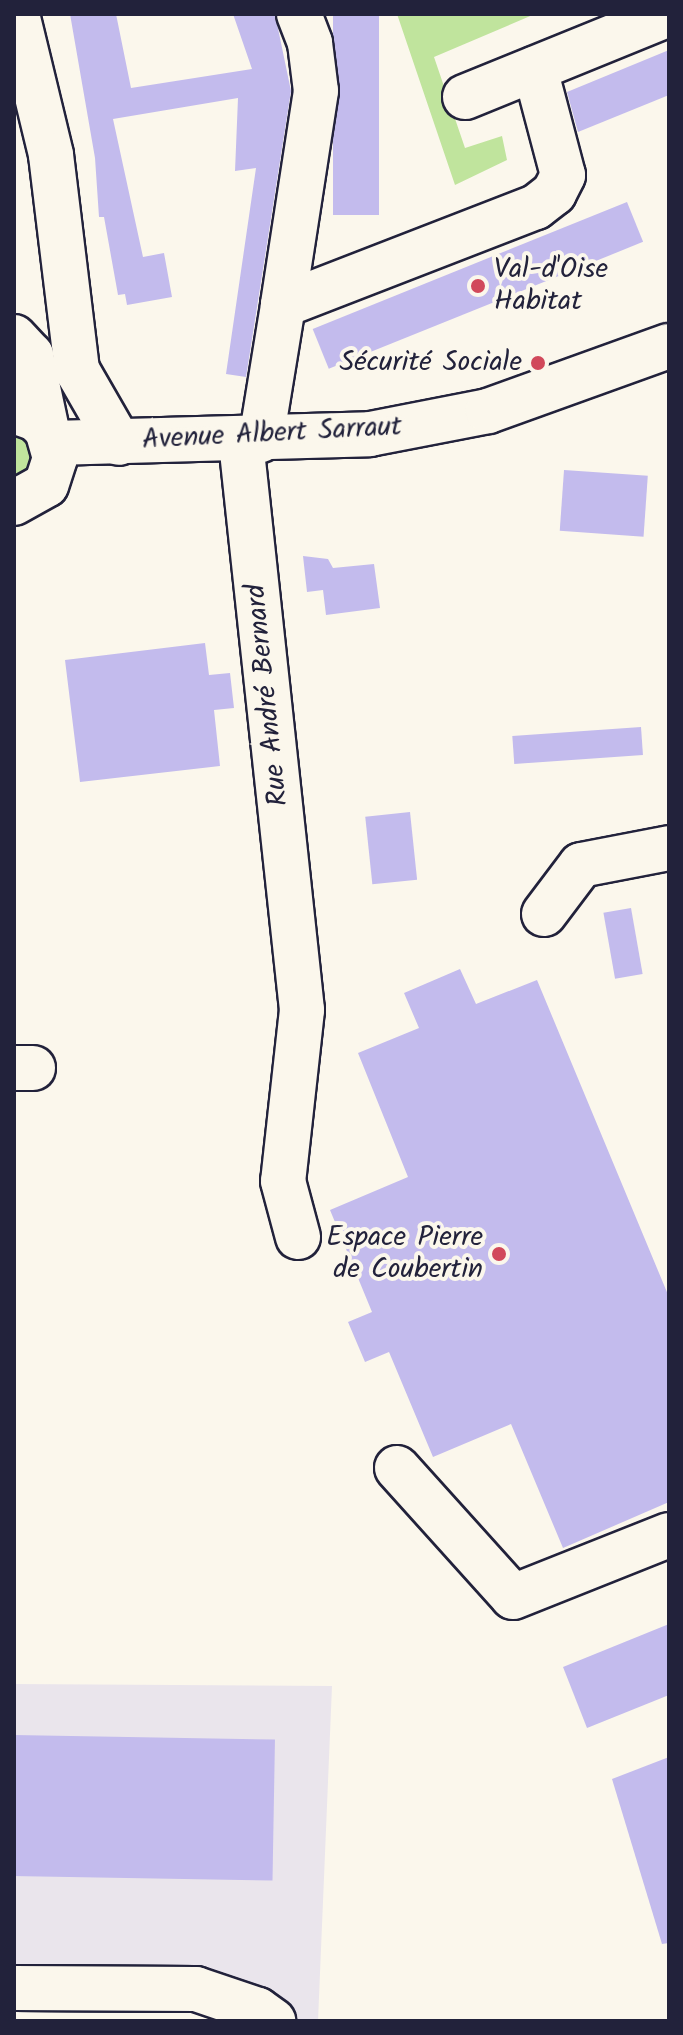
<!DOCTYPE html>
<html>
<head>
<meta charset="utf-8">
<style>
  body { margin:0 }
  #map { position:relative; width:683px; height:2035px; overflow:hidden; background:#fbf7ec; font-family:Kalam,sans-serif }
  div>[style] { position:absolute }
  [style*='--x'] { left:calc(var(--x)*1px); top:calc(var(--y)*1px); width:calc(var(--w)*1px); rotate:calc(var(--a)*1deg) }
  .built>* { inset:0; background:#eae5ec }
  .green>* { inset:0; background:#c0e49d }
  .building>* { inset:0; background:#c3bbed; transform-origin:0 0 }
  .roads { filter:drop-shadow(2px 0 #22223b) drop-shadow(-2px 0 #22223b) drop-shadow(0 2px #22223b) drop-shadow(0 -2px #22223b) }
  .minor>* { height:44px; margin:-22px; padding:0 22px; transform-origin:22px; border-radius:22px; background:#fbf7ec }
  .dots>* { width:22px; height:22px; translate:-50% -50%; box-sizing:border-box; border:4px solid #fbf7ec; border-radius:50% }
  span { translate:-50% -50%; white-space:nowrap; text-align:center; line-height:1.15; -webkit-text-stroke:8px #fbf7ec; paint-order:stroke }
  .poi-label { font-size:28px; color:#22223b }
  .left { translate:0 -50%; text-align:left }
  .right { translate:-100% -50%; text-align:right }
  .street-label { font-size:28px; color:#22223b }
  .frame { position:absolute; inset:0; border:16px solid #22223b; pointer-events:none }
</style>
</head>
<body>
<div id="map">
  <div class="built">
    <i style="clip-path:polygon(14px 1684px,332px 1686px,318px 2021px,273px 2021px,14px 1988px)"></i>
  </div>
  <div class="green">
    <i style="clip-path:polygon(397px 14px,535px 14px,434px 57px,465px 148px,502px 136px,507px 160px,455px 185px)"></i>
    <i style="clip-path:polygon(14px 431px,30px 440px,36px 467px,14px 486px)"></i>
  </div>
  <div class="building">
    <i style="clip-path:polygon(70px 14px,116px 14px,131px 88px,252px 69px,233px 14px,275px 14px,291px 91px,246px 377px,226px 374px,256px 168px,235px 171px,238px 98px,113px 119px,143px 257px,164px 253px,172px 297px,127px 305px,125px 294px,118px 295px,104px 217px,99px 217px,95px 158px)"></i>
    <i style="left:333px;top:14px;width:46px;height:201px"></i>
    <i style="clip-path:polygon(669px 50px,669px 95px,578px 132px,567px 92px)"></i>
    <i style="left:627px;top:202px;width:43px;height:339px;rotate:68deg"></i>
    <i style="left:564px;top:470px;width:84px;height:61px;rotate:4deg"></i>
    <i style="clip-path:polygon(303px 556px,328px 559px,333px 568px,374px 564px,380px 608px,326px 615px,323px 590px,307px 592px)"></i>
    <i style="clip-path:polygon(205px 643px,209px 675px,230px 673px,234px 708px,214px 710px,220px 766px,80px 782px,65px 660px)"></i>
    <i style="left:641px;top:727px;width:28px;height:129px;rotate:86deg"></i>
    <i style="left:410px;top:812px;width:68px;height:45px;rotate:84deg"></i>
    <i style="left:631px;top:908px;width:67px;height:28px;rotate:80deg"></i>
    <i style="clip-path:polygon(460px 969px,476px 1004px,537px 980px,669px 1297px,669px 1502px,563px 1548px,511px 1424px,433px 1457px,389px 1352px,365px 1362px,348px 1322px,372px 1312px,330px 1210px,408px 1177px,358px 1053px,419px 1028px,404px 993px)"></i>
    <i style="clip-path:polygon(669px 1624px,669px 1695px,587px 1728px,563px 1667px)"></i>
    <i style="left:14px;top:1735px;width:261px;height:141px;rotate:1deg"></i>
    <i style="clip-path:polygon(669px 1757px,669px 1943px,662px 1944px,612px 1779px)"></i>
  </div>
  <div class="roads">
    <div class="minor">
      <i style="--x:17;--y:14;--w:145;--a:76.4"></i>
      <i style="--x:51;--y:155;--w:217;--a:83.1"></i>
      <i style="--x:77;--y:370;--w:84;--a:60.1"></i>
      <i style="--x:299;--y:14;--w:31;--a:69"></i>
      <i style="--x:310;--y:43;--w:48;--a:82.9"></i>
      <i style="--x:316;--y:91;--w:217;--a:98.8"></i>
      <i style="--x:283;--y:305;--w:271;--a:-21.2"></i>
      <i style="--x:536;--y:207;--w:23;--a:-38"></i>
      <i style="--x:554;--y:193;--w:20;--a:-63"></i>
      <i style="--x:563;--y:175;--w:110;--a:-104.8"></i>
      <i style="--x:465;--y:97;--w:220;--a:-22.1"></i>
      <i style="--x:14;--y:337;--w:25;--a:47"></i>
      <i style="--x:31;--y:355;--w:77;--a:78"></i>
      <i style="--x:14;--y:411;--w:23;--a:20"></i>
      <i style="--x:36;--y:419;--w:16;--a:45"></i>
      <i style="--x:47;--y:430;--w:29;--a:74"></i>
      <i style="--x:55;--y:458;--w:28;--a:108"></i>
      <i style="--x:46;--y:485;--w:37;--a:151"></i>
      <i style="--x:261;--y:440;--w:137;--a:-80.7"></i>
      <i style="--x:241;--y:442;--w:571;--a:83.87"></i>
      <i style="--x:302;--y:1010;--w:172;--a:96.3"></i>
      <i style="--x:283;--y:1181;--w:58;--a:75"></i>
      <i style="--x:53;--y:443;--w:317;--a:-1.6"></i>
      <i style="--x:370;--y:434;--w:120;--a:-11"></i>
      <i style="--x:488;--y:411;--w:192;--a:-19.8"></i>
      <i style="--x:544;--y:914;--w:61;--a:-52.9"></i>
      <i style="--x:581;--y:865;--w:90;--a:-10.9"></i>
      <i style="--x:14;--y:1068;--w:19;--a:0"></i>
      <i style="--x:397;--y:1468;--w:173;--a:48"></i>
      <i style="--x:513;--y:1597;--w:168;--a:-21.7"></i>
      <i style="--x:14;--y:1988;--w:182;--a:0.3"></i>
      <i style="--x:196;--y:1989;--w:65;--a:18.7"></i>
      <i style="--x:258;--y:2010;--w:19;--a:36"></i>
    </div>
  </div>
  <div class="dots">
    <i style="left:478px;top:286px;background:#d1495b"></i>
    <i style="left:538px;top:363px;background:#d1495b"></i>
    <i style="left:499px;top:1254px;background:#d1495b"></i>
  </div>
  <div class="poi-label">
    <span class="left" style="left:494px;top:286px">Val-d'Oise<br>Habitat</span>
    <span class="right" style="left:522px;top:363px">Sécurité Sociale</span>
    <span class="right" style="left:483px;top:1254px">Espace Pierre<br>de Coubertin</span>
  </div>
  <div class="street-label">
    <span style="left:272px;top:434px;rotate:-3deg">Avenue Albert Sarraut</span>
    <span style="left:268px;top:695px;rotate:-96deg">Rue André Bernard</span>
  </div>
  <div class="frame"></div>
</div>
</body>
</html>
